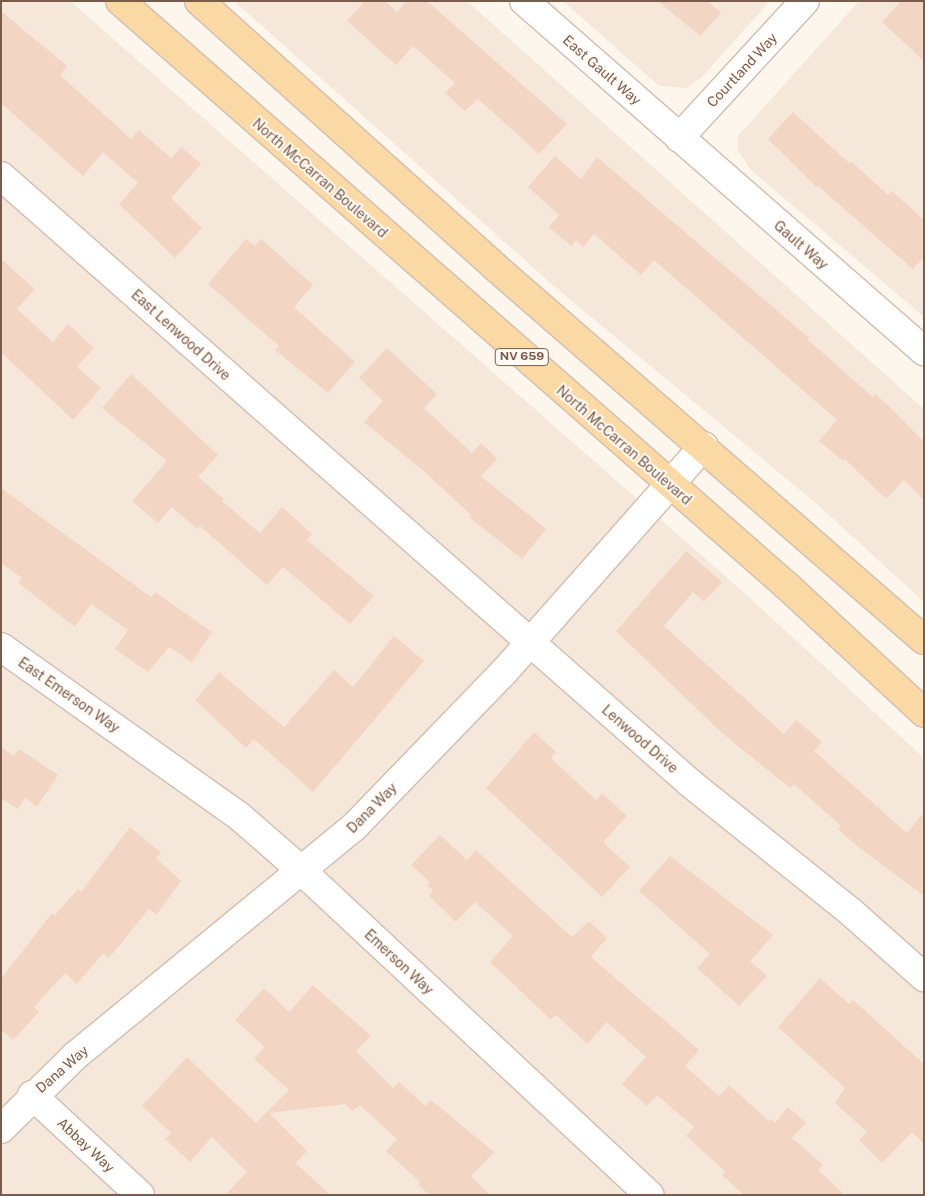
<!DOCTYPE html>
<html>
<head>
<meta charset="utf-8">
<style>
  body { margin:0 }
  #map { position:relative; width:925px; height:1196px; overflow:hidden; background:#fdf6ec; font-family:"Public Sans",sans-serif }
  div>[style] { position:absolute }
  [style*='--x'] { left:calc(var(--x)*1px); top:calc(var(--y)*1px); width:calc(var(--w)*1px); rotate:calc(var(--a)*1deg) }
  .residential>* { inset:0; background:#f5e8da }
  .building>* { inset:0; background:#f3d5c3 }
  .roads { filter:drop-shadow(1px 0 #d1beb0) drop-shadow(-1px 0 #d1beb0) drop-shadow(0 1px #d1beb0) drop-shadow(0 -1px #d1beb0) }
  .minor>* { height:28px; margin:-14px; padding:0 14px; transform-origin:14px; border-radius:14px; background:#fff }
  .major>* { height:28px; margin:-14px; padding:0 14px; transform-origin:14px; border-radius:14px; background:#fbd9a5 }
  span { translate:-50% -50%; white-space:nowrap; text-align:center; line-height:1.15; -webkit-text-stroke:4px #fffaf3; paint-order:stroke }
  .shield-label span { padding:1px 4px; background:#fffaf3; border:1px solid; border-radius:4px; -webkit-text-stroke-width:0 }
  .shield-label { font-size:12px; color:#7a5c4d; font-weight:700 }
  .street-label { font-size:14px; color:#7a5c4d }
  .frame { position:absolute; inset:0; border:2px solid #7a5c4d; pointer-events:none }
</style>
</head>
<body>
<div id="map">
  <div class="residential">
    <i style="clip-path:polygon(1px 1px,70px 1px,749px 597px,924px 758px,924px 1195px,1px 1195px)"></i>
    <i style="clip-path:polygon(234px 1px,467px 1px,924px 409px,924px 602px,819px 506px,554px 286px)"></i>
    <i style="clip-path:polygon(563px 1px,770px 1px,702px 77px,687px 88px,659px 86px)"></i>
    <i style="clip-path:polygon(859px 1px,924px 1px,924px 317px,750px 169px,737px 149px,738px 136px)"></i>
  </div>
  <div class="building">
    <i style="clip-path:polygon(365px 1px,385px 1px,397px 12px,407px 1px,427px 1px,567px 124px,539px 154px,478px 99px,465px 111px,445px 93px,455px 83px,413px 46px,396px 65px,347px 21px)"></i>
    <i style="clip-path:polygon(658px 1px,708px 1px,721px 13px,700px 36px)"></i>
    <i style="clip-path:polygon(901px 1px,924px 1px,924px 61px,882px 22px)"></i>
    <i style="clip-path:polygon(1px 11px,67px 66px,60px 75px,131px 139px,139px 130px,171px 158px,181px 147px,201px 164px,171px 198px,202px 228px,175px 258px,119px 204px,138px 183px,103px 152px,83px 176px,1px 103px)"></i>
    <i style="clip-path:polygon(793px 112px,850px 164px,852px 162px,888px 195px,892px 191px,924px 220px,924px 257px,913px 269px,818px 186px,816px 187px,768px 139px)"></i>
    <i style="clip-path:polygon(555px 156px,581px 179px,597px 157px,809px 338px,808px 340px,873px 397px,875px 394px,888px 405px,924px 442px,924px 500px,904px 480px,886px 499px,845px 459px,843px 461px,819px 441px,837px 420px,654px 260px,641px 275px,594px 234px,583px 247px,576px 240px,571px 246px,549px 227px,559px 215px,528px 187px)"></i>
    <i style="clip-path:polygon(246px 239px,255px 246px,261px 239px,313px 285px,294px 307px,355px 362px,328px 393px,275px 350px,279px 346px,208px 284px)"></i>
    <i style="clip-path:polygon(1px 259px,35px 289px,17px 309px,53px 342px,68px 324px,94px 348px,77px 367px,101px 388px,73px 420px,1px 352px)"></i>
    <i style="clip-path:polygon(387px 348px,437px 394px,424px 408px,472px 453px,481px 443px,497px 459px,481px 476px,546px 529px,522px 559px,469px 517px,471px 515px,427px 474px,364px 422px,383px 401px,359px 378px)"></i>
    <i style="clip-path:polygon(131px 374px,218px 455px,198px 477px,224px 499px,222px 501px,260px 533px,282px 507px,312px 534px,307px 540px,374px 596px,350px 624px,283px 567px,267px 585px,200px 526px,197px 529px,172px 507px,158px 523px,132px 501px,167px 461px,102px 408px)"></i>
    <i style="clip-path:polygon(1px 488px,151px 597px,155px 592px,212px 632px,192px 662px,169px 647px,148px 672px,115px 649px,128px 630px,91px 604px,75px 627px,18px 583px,22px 578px,1px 563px)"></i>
    <i style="clip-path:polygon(686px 551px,722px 582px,704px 602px,693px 592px,664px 626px,784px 734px,796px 720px,822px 742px,814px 751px,907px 833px,924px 812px,924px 896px,857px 846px,838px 829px,841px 826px,794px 784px,790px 788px,723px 734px,616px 631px)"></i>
    <i style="clip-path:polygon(394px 636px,424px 661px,313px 792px,254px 739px,246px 748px,195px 700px,219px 672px,284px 727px,334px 670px,353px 687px)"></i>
    <i style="clip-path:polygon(534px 732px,556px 752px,551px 758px,596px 800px,602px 793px,627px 816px,603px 842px,630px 867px,602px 897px,486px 788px)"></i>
    <i style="clip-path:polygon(1px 747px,14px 756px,19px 749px,58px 775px,37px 807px,25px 798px,18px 809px,1px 798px)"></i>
    <i style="clip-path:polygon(130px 827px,161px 853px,156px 858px,181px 881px,156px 915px,149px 909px,109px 958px,103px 953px,77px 984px,65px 973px,34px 1007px,39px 1012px,13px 1040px,1px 1030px,1px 979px,52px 913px,55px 915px,78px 889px,81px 892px)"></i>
    <i style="clip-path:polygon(440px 835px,467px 860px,476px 850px,572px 937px,589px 921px,607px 938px,591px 957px,699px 1050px,685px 1066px,719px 1096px,729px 1085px,769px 1121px,771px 1119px,775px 1123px,788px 1107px,806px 1123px,792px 1138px,823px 1165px,818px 1170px,845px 1195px,744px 1195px,722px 1175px,725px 1171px,686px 1136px,694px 1127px,657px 1095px,647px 1106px,622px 1084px,646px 1057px,607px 1022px,587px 1044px,556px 1015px,551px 1020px,490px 962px,513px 936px,475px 902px,456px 922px,429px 896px,433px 890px,427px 885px,430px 882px,411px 865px)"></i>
    <i style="clip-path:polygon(670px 856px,773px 935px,750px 961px,767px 976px,739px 1006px,697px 968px,710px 954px,639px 891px)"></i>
    <i style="clip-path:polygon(820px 978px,849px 1004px,853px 1000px,924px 1064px,924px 1144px,912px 1132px,882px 1163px,859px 1140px,867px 1132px,835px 1103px,845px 1088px,778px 1027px)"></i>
    <i style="clip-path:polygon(313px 985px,371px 1036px,356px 1051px,393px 1088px,399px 1082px,425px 1106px,431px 1100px,494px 1152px,471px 1176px,490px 1195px,429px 1195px,418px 1184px,420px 1182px,386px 1151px,397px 1139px,360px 1105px,353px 1111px,345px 1104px,269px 1113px,307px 1151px,296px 1163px,330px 1195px,225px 1195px,247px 1172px,212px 1137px,190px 1162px,165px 1139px,171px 1133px,142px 1106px,187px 1057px,256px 1123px,289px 1090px,254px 1059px,265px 1047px,235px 1020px,264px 988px,289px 1012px)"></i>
  </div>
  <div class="roads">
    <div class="minor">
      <i style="--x:524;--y:1;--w:532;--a:41.19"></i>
      <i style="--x:679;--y:138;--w:186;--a:-47.4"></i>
      <i style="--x:1;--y:176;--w:918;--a:41.38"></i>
      <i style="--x:690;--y:783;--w:206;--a:38.7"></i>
      <i style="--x:851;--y:912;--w:98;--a:41.7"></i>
      <i style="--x:1;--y:647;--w:292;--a:35.4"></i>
      <i style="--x:239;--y:816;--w:84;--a:41.1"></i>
      <i style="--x:302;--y:871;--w:475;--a:43"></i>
      <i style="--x:32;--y:1095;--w:147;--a:42.8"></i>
      <i style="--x:1;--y:1129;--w:104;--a:-44.6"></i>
      <i style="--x:75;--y:1056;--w:362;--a:-39.4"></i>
      <i style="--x:355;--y:826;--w:213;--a:-46"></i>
      <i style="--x:503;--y:673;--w:303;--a:-48.5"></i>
    </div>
    <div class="major">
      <i style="--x:120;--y:1;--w:886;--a:41.25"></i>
      <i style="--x:786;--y:585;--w:188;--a:42.8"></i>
      <i style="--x:199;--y:1;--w:397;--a:41.9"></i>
      <i style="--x:494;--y:266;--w:570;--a:41.02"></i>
    </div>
  </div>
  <div class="shield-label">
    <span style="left:522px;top:357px">NV 659</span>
  </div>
  <div class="street-label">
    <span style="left:602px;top:70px;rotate:41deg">East Gault Way</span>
    <span style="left:742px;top:70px;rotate:-47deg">Courtland Way</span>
    <span style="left:320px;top:178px;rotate:41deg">North McCarran Boulevard</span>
    <span style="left:801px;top:245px;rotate:41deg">Gault Way</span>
    <span style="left:181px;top:335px;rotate:42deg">East Lenwood Drive</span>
    <span style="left:624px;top:445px;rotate:41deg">North McCarran Boulevard</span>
    <span style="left:69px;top:695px;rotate:35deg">East Emerson Way</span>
    <span style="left:640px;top:739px;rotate:41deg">Lenwood Drive</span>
    <span style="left:372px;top:808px;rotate:-45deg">Dana Way</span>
    <span style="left:399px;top:962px;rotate:43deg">Emerson Way</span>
    <span style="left:62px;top:1069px;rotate:-41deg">Dana Way</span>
    <span style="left:86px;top:1145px;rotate:43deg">Abbay Way</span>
  </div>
  <div class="frame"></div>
</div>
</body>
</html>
